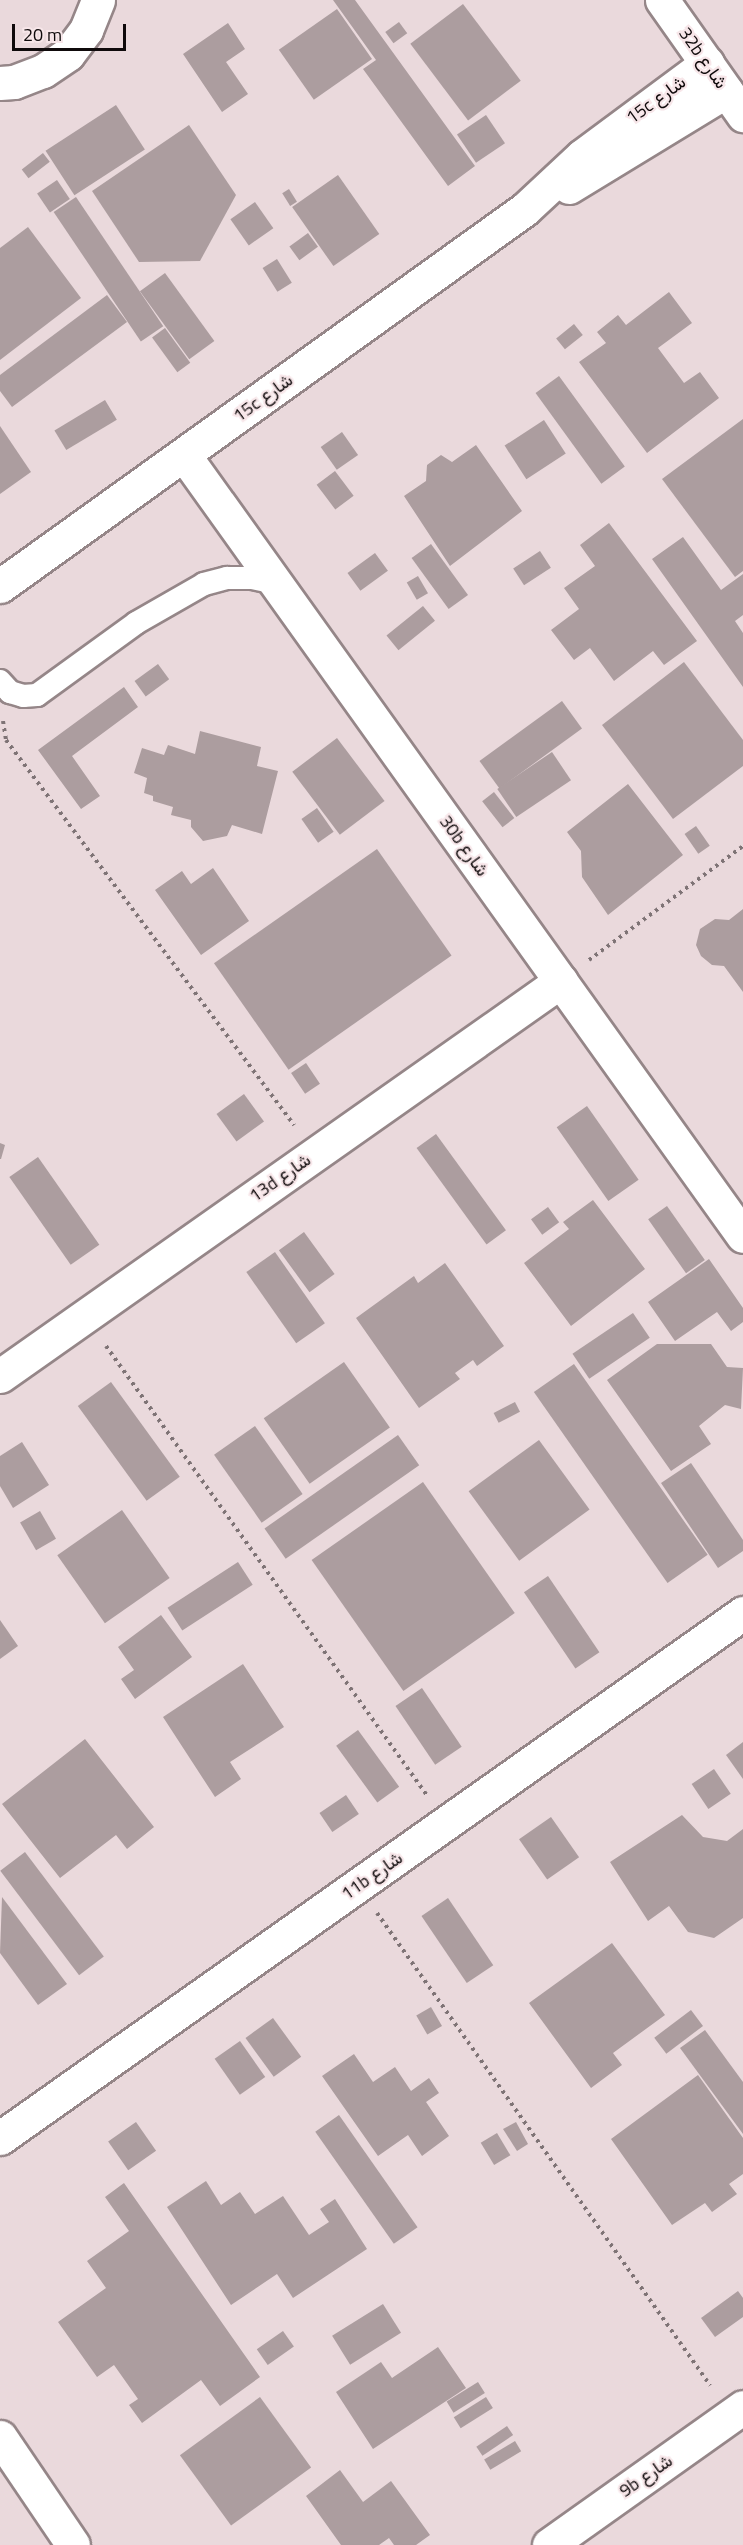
<!DOCTYPE html>
<html>
<head>
<meta charset="utf-8">
<style>
  body { margin:0 }
  #map { position:relative; width:743px; height:2545px; overflow:hidden; background:#ead9dc; font-family:"Titillium Web",Vazirmatn,sans-serif }
  div>[style] { position:absolute }
  [style*='--x'] { left:calc(var(--x)*1px); top:calc(var(--y)*1px); width:calc(var(--w)*1px); rotate:calc(var(--a)*1deg) }
  .building>* { inset:0; background:#ac9d9f; transform-origin:0 0 }
  .path>* { height:4px; margin-top:-2px; transform-origin:0; background:repeating-linear-gradient(90deg,#7e7375 0 3px,transparent 0 7.5px) }
  .roads { filter:drop-shadow(2px 0 #958688) drop-shadow(-2px 0 #958688) drop-shadow(0 2px #958688) drop-shadow(0 -2px #958688) }
  .service>* { height:22px; margin:-11px; padding:0 11px; transform-origin:11px; border-radius:11px; background:#fff }
  .minor>* { height:33px; margin:-16.5px; padding:0 16.5px; transform-origin:16.5px; border-radius:16.5px; background:#fff }
  .tertiary>* { height:33px; margin:-16.5px; padding:0 16.5px; transform-origin:16.5px; border-radius:16.5px; background:#fff }
  span { translate:-50% -50%; white-space:nowrap; text-align:center; line-height:1.15; -webkit-text-stroke:4.5px #f7e6e9; paint-order:stroke }
  .street-label { font-size:18px; color:#0f0a0b }
  .scale { position:absolute; left:12px; top:24px; width:114px; height:27px; box-sizing:border-box; border:3px solid #0f0a0b; border-top:0; padding-left:8px; font-size:18px; line-height:21px; white-space:nowrap; color:#0f0a0b; -webkit-text-stroke:4px #f7e6e9; paint-order:stroke }
</style>
</head>
<body>
<div id="map">
  <div class="building">
    <i style="clip-path:polygon(333px 0,355px 0,475px 166px,448px 186px,363px 69px,376px 60px)"></i>
    <i style="left:463px;top:4px;width:96px;height:66px;rotate:53deg"></i>
    <i style="left:337px;top:9px;width:61px;height:71px;rotate:55deg"></i>
    <i style="left:399px;top:22px;width:14px;height:17px;rotate:54deg"></i>
    <i style="clip-path:polygon(228px 23px,245px 49px,226px 62px,248px 94px,222px 112px,183px 54px)"></i>
    <i style="left:116px;top:105px;width:53px;height:84px;rotate:57deg"></i>
    <i style="left:486px;top:115px;width:34px;height:35px;rotate:56deg"></i>
    <i style="clip-path:polygon(189px 125px,236px 195px,200px 261px,139px 262px,92px 191px)"></i>
    <i style="left:43px;top:153px;width:11px;height:27px;rotate:52deg"></i>
    <i style="left:338px;top:175px;width:72px;height:56px;rotate:55deg"></i>
    <i style="left:57px;top:180px;width:23px;height:24px;rotate:56deg"></i>
    <i style="left:289px;top:189px;width:15px;height:8px;rotate:58deg"></i>
    <i style="left:76px;top:197px;width:156px;height:27px;rotate:56deg"></i>
    <i style="left:255px;top:202px;width:32px;height:30px;rotate:55deg"></i>
    <i style="clip-path:polygon(28px 227px,81px 298px,0 360px,0 248px)"></i>
    <i style="left:308px;top:233px;width:17px;height:23px;rotate:54deg"></i>
    <i style="left:277px;top:259px;width:28px;height:17px;rotate:58deg"></i>
    <i style="left:165px;top:273px;width:84px;height:31px;rotate:54deg"></i>
    <i style="clip-path:polygon(669px 292px,692px 323px,658px 348px,684px 383px,700px 372px,719px 398px,647px 453px,579px 362px,606px 343px,597px 332px,618px 315px,626px 325px)"></i>
    <i style="clip-path:polygon(107px 295px,127px 322px,12px 407px,0 391px,0 375px)"></i>
    <i style="left:574px;top:324px;width:14px;height:23px;rotate:51deg"></i>
    <i style="left:165px;top:328px;width:43px;height:16px;rotate:54deg"></i>
    <i style="left:559px;top:376px;width:112px;height:29px;rotate:54deg"></i>
    <i style="left:105px;top:400px;width:23px;height:59px;rotate:59deg"></i>
    <i style="clip-path:polygon(743px 419px,743px 571px,735px 577px,662px 479px)"></i>
    <i style="left:544px;top:420px;width:40px;height:47px;rotate:57deg"></i>
    <i style="clip-path:polygon(0 426px,31px 472px,0 494px)"></i>
    <i style="left:342px;top:432px;width:28px;height:26px;rotate:55deg"></i>
    <i style="clip-path:polygon(476px 445px,522px 511px,450px 566px,404px 496px,426px 481px,427px 465px,441px 455px,452px 462px)"></i>
    <i style="left:335px;top:471px;width:31px;height:23px;rotate:53deg"></i>
    <i style="clip-path:polygon(609px 523px,697px 641px,664px 665px,653px 651px,614px 681px,590px 648px,574px 660px,551px 630px,579px 609px,564px 588px,595px 566px,580px 545px)"></i>
    <i style="clip-path:polygon(683px 537px,721px 590px,743px 574px,743px 615px,735px 621px,743px 633px,743px 687px,652px 559px)"></i>
    <i style="left:431px;top:544px;width:63px;height:24px;rotate:54deg"></i>
    <i style="left:540px;top:551px;width:20px;height:32px;rotate:57deg"></i>
    <i style="left:375px;top:553px;width:22px;height:34px;rotate:54deg"></i>
    <i style="left:418px;top:576px;width:20px;height:13px;rotate:60deg"></i>
    <i style="left:423px;top:606px;width:19px;height:47px;rotate:51deg"></i>
    <i style="clip-path:polygon(684px 662px,743px 740px,743px 766px,673px 819px,602px 725px)"></i>
    <i style="left:158px;top:664px;width:19px;height:29px;rotate:54deg"></i>
    <i style="clip-path:polygon(124px 687px,138px 707px,72px 756px,100px 796px,81px 809px,38px 750px)"></i>
    <i style="left:562px;top:701px;width:34px;height:102px;rotate:54deg"></i>
    <i style="clip-path:polygon(200px 731px,261px 747px,257px 766px,278px 771px,262px 834px,232px 825px,227px 836px,203px 841px,191px 827px,191px 820px,171px 815px,173px 807px,153px 801px,153px 796px,144px 793px,147px 778px,134px 773px,142px 748px,164px 755px,168px 745px,195px 754px)"></i>
    <i style="left:337px;top:738px;width:79px;height:56px;rotate:53deg"></i>
    <i style="left:552px;top:752px;width:34px;height:66px;rotate:56deg"></i>
    <i style="clip-path:polygon(628px 784px,683px 855px,608px 915px,582px 877px,581px 851px,567px 832px)"></i>
    <i style="left:494px;top:792px;width:33px;height:15px;rotate:52deg"></i>
    <i style="left:317px;top:808px;width:29px;height:19px;rotate:55deg"></i>
    <i style="left:696px;top:826px;width:24px;height:14px;rotate:55deg"></i>
    <i style="left:377px;top:849px;width:130px;height:199px;rotate:55deg"></i>
    <i style="clip-path:polygon(213px 868px,249px 921px,201px 955px,155px 890px,182px 871px,191px 884px)"></i>
    <i style="clip-path:polygon(743px 909px,743px 992px,724px 966px,712px 965px,701px 956px,696px 945px,700px 929px,715px 919px,729px 920px)"></i>
    <i style="left:306px;top:1063px;width:25px;height:18px;rotate:56deg"></i>
    <i style="left:244px;top:1094px;width:34px;height:34px;rotate:54deg"></i>
    <i style="left:587px;top:1106px;width:90px;height:37px;rotate:55deg"></i>
    <i style="left:436px;top:1134px;width:119px;height:24px;rotate:54deg"></i>
    <i style="clip-path:polygon(0 1143px,5px 1145px,1px 1159px,0 1159px)"></i>
    <i style="left:38px;top:1157px;width:107px;height:35px;rotate:55deg"></i>
    <i style="clip-path:polygon(593px 1200px,645px 1269px,571px 1326px,524px 1263px,569px 1229px,563px 1222px)"></i>
    <i style="left:667px;top:1206px;width:66px;height:23px;rotate:55deg"></i>
    <i style="left:548px;top:1207px;width:19px;height:21px;rotate:54deg"></i>
    <i style="left:304px;top:1232px;width:52px;height:31px;rotate:54deg"></i>
    <i style="left:275px;top:1252px;width:87px;height:35px;rotate:55deg"></i>
    <i style="clip-path:polygon(709px 1259px,743px 1308px,743px 1322px,731px 1331px,717px 1312px,675px 1341px,648px 1302px)"></i>
    <i style="clip-path:polygon(445px 1263px,504px 1346px,477px 1366px,473px 1360px,455px 1373px,460px 1379px,419px 1408px,356px 1318px,414px 1276px,418px 1283px)"></i>
    <i style="left:633px;top:1313px;width:30px;height:73px;rotate:56deg"></i>
    <i style="clip-path:polygon(657px 1344px,711px 1344px,727px 1367px,743px 1368px,741px 1409px,725px 1405px,699px 1426px,711px 1444px,671px 1471px,607px 1380px)"></i>
    <i style="left:344px;top:1362px;width:80px;height:98px;rotate:55deg"></i>
    <i style="left:574px;top:1364px;width:233px;height:49px;rotate:55deg"></i>
    <i style="left:111px;top:1382px;width:117px;height:41px;rotate:54deg"></i>
    <i style="left:515px;top:1402px;width:11px;height:24px;rotate:63deg"></i>
    <i style="left:255px;top:1426px;width:83px;height:50px;rotate:55deg"></i>
    <i style="left:398px;top:1435px;width:37px;height:163px;rotate:55deg"></i>
    <i style="left:539px;top:1440px;width:86px;height:87px;rotate:54deg"></i>
    <i style="clip-path:polygon(22px 1442px,49px 1485px,13px 1508px,0 1486px,0 1456px)"></i>
    <i style="clip-path:polygon(691px 1463px,743px 1540px,743px 1551px,718px 1568px,661px 1483px)"></i>
    <i style="left:423px;top:1482px;width:160px;height:136px;rotate:55deg"></i>
    <i style="left:122px;top:1510px;width:83px;height:79px;rotate:55deg"></i>
    <i style="left:40px;top:1511px;width:32px;height:23px;rotate:60deg"></i>
    <i style="left:238px;top:1562px;width:27px;height:84px;rotate:57deg"></i>
    <i style="left:548px;top:1576px;width:92px;height:29px;rotate:56deg"></i>
    <i style="clip-path:polygon(161px 1615px,192px 1657px,135px 1699px,121px 1679px,134px 1670px,118px 1647px)"></i>
    <i style="clip-path:polygon(0 1620px,18px 1646px,0 1659px)"></i>
    <i style="clip-path:polygon(243px 1664px,284px 1727px,230px 1762px,241px 1779px,215px 1797px,163px 1717px)"></i>
    <i style="left:422px;top:1688px;width:71px;height:32px;rotate:56deg"></i>
    <i style="left:358px;top:1730px;width:70px;height:27px;rotate:54deg"></i>
    <i style="clip-path:polygon(85px 1739px,154px 1827px,127px 1849px,116px 1835px,60px 1878px,2px 1804px)"></i>
    <i style="clip-path:polygon(743px 1742px,743px 1779px,726px 1755px)"></i>
    <i style="left:714px;top:1769px;width:30px;height:27px;rotate:56deg"></i>
    <i style="left:346px;top:1795px;width:23px;height:32px;rotate:56deg"></i>
    <i style="clip-path:polygon(682px 1815px,703px 1837px,727px 1841px,743px 1829px,743px 1918px,714px 1938px,688px 1932px,669px 1906px,648px 1921px,610px 1862px)"></i>
    <i style="left:551px;top:1817px;width:49px;height:39px;rotate:55deg"></i>
    <i style="left:25px;top:1852px;width:131px;height:31px;rotate:53deg"></i>
    <i style="clip-path:polygon(2px 1897px,67px 1984px,38px 2005px,0 1953px)"></i>
    <i style="left:448px;top:1898px;width:81px;height:32px;rotate:56deg"></i>
    <i style="clip-path:polygon(612px 1943px,665px 2015px,613px 2053px,622px 2065px,591px 2088px,529px 2003px)"></i>
    <i style="left:431px;top:2007px;width:22px;height:17px;rotate:60deg"></i>
    <i style="left:691px;top:2010px;width:20px;height:46px;rotate:53deg"></i>
    <i style="left:273px;top:2018px;width:48px;height:34px;rotate:54deg"></i>
    <i style="clip-path:polygon(705px 2030px,743px 2082px,743px 2134px,680px 2048px)"></i>
    <i style="left:240px;top:2041px;width:44px;height:31px;rotate:55deg"></i>
    <i style="clip-path:polygon(354px 2054px,373px 2082px,395px 2067px,411px 2091px,429px 2078px,439px 2093px,426px 2102px,449px 2136px,422px 2156px,408px 2135px,378px 2156px,322px 2076px)"></i>
    <i style="clip-path:polygon(698px 2075px,743px 2138px,743px 2174px,729px 2184px,737px 2194px,712px 2212px,705px 2203px,672px 2225px,611px 2139px)"></i>
    <i style="left:339px;top:2115px;width:137px;height:29px;rotate:55deg"></i>
    <i style="left:136px;top:2122px;width:35px;height:34px;rotate:55deg"></i>
    <i style="clip-path:polygon(516px 2122px,528px 2144px,517px 2151px,503px 2129px)"></i>
    <i style="left:497px;top:2133px;width:26px;height:19px;rotate:59deg"></i>
    <i style="clip-path:polygon(206px 2181px,221px 2205px,240px 2192px,255px 2214px,283px 2196px,309px 2235px,329px 2222px,320px 2209px,335px 2199px,367px 2249px,293px 2298px,277px 2274px,231px 2305px,167px 2207px)"></i>
    <i style="clip-path:polygon(124px 2183px,260px 2377px,220px 2406px,201px 2380px,142px 2423px,129px 2405px,138px 2399px,114px 2365px,97px 2377px,58px 2322px,106px 2288px,87px 2261px,129px 2231px,105px 2197px)"></i>
    <i style="clip-path:polygon(738px 2291px,743px 2298px,743px 2317px,715px 2337px,701px 2318px)"></i>
    <i style="left:383px;top:2304px;width:34px;height:60px;rotate:58deg"></i>
    <i style="left:283px;top:2331px;width:19px;height:32px;rotate:55deg"></i>
    <i style="clip-path:polygon(438px 2347px,466px 2388px,373px 2449px,336px 2392px,381px 2362px,392px 2378px)"></i>
    <i style="left:478px;top:2382px;width:13px;height:37px;rotate:58deg"></i>
    <i style="left:260px;top:2397px;width:87px;height:99px;rotate:54deg"></i>
    <i style="left:486px;top:2397px;width:13px;height:38px;rotate:58deg"></i>
    <i style="left:507px;top:2426px;width:11px;height:37px;rotate:56deg"></i>
    <i style="left:515px;top:2441px;width:12px;height:36px;rotate:59deg"></i>
    <i style="clip-path:polygon(340px 2470px,363px 2502px,391px 2481px,430px 2535px,416px 2545px,394px 2545px,389px 2538px,379px 2545px,341px 2545px,306px 2496px)"></i>
  </div>
  <div class="path">
    <i style="--x:3;--y:721;--w:19;--a:81"></i>
    <i style="--x:6;--y:740;--w:481;--a:53.2"></i>
    <i style="--x:589;--y:960;--w:192;--a:-36.5"></i>
    <i style="--x:106;--y:1346;--w:551;--a:54.46"></i>
    <i style="--x:377;--y:1913;--w:578;--a:54.8"></i>
  </div>
  <div class="roads">
    <div class="service">
      <i style="--x:0;--y:681;--w:15;--a:48"></i>
      <i style="--x:10;--y:692;--w:14;--a:17"></i>
      <i style="--x:23;--y:696;--w:14;--a:-4"></i>
      <i style="--x:37;--y:695;--w:122;--a:-36"></i>
      <i style="--x:136;--y:623;--w:78;--a:-29.8"></i>
      <i style="--x:204;--y:584;--w:24;--a:-15"></i>
      <i style="--x:227;--y:578;--w:25;--a:0"></i>
      <i style="--x:252;--y:578;--w:24;--a:12"></i>
    </div>
    <div class="minor">
      <i style="--x:662;--y:0;--w:141;--a:54.8"></i>
      <i style="--x:569;--y:187;--w:184;--a:-31.4"></i>
      <i style="--x:184;--y:455;--w:960;--a:54.41"></i>
      <i style="--x:0;--y:586;--w:646;--a:-35.68"></i>
      <i style="--x:525;--y:209;--w:78;--a:-42.9"></i>
      <i style="--x:582;--y:156;--w:156;--a:-36.6"></i>
      <i style="--x:0;--y:1376;--w:686;--a:-35.15"></i>
      <i style="--x:0;--y:2138;--w:910;--a:-35.24"></i>
      <i style="--x:0;--y:2437;--w:130;--a:55.9"></i>
      <i style="--x:549;--y:2545;--w:238;--a:-35.4"></i>
    </div>
    <div class="tertiary">
      <i style="--x:0;--y:83;--w:14;--a:-4"></i>
      <i style="--x:14;--y:82;--w:31;--a:-21"></i>
      <i style="--x:43;--y:71;--w:30;--a:-34"></i>
      <i style="--x:68;--y:54;--w:30;--a:-53"></i>
      <i style="--x:86;--y:30;--w:32;--a:-68"></i>
    </div>
  </div>
  <div class="street-label">
    <span style="left:703px;top:58px;rotate:55deg">32b شارع</span>
    <span style="left:656px;top:100px;rotate:-36deg">15c شارع</span>
    <span style="left:263px;top:398px;rotate:-36deg">15c شارع</span>
    <span style="left:464px;top:846px;rotate:54deg">30b شارع</span>
    <span style="left:280px;top:1178px;rotate:-35deg">13d شارع</span>
    <span style="left:372px;top:1876px;rotate:-35deg">11b شارع</span>
    <span style="left:646px;top:2476px;rotate:-35deg">9b شارع</span>
  </div>
  <div class="scale">20 m</div>
</div>
</body>
</html>
